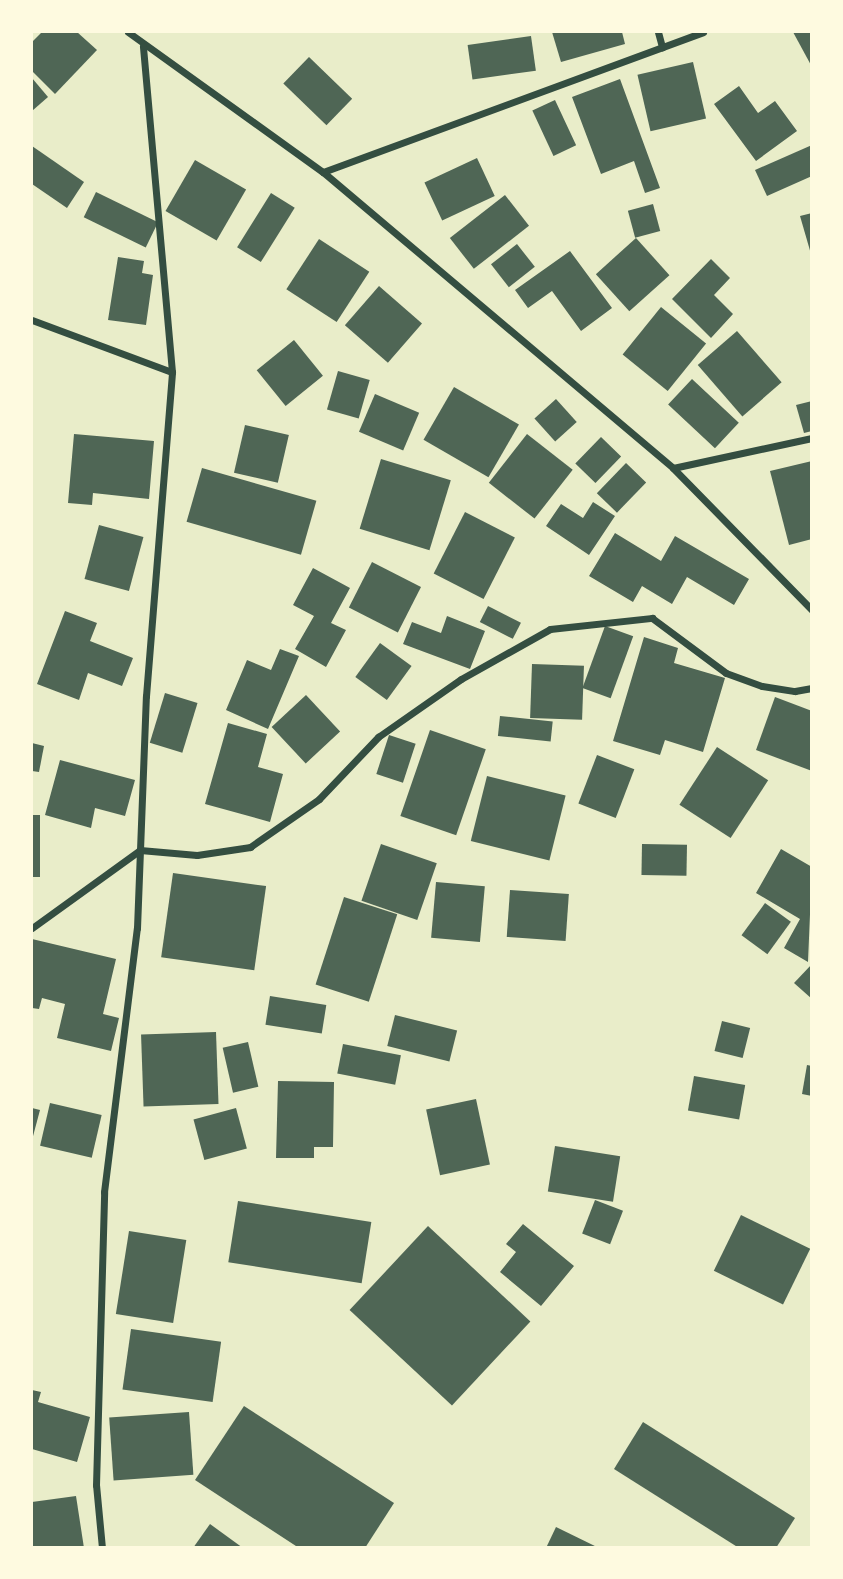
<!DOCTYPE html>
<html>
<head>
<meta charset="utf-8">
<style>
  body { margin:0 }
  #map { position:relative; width:843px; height:1579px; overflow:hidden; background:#e9edc9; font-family:Cabin,sans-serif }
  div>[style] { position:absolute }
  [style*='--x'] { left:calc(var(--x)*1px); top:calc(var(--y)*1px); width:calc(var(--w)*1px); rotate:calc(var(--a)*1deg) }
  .building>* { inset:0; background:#4f6655; transform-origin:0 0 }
  .minor>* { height:7px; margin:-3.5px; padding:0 3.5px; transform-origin:3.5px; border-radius:3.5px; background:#344e41 }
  span { translate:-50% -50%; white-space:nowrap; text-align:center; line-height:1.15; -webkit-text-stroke:5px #fefae0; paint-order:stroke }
  .frame { position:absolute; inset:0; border:33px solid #fefae0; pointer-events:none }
</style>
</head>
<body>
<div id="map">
  <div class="building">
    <i style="clip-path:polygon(42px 32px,77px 32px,97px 50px,55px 94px,32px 71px,32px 42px)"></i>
    <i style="clip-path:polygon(552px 32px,622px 32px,625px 44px,561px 62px)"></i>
    <i style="clip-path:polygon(793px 32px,812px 32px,812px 67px)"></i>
    <i style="left:531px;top:36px;width:35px;height:64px;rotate:82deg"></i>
    <i style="left:309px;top:57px;width:60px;height:37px;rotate:44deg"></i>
    <i style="left:693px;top:62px;width:58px;height:57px;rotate:77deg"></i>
    <i style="clip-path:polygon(32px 78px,48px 97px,32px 111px)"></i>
    <i style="clip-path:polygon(620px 79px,660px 188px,645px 193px,634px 161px,601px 174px,572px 97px)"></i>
    <i style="clip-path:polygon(739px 86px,758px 113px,775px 101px,797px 131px,756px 161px,714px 104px)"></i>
    <i style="left:555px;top:100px;width:50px;height:25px;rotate:65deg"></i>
    <i style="clip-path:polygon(812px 145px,812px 176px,767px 196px,755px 170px)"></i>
    <i style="clip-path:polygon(32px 146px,84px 182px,67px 208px,32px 184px)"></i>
    <i style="left:477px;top:158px;width:42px;height:58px;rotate:65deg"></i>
    <i style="left:195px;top:160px;width:59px;height:59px;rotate:30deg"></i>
    <i style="left:96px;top:192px;width:69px;height:28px;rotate:26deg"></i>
    <i style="left:271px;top:193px;width:28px;height:64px;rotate:32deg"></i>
    <i style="left:505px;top:195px;width:39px;height:70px;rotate:52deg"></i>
    <i style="left:653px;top:204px;width:28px;height:26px;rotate:75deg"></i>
    <i style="clip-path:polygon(812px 213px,812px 254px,811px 254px,800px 216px)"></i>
    <i style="left:636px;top:238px;width:50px;height:54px;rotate:48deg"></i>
    <i style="left:319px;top:239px;width:60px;height:60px;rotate:33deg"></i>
    <i style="left:517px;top:244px;width:29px;height:33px;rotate:52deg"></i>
    <i style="clip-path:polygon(570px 251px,612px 308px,581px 331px,552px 291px,528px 308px,515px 290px)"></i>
    <i style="clip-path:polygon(118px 257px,144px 261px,142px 273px,153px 275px,146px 325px,108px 320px)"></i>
    <i style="clip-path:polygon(711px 259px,730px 278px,714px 295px,733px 314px,711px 338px,672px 299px)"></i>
    <i style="left:379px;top:286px;width:57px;height:52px;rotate:41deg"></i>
    <i style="left:661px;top:307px;width:58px;height:61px;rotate:39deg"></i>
    <i style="left:737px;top:331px;width:68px;height:52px;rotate:49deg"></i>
    <i style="left:294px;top:340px;width:46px;height:48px;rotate:51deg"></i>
    <i style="left:338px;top:371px;width:33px;height:40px;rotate:16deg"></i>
    <i style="left:692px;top:379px;width:64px;height:35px;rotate:43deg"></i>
    <i style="left:454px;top:387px;width:75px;height:61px;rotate:30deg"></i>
    <i style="left:375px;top:394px;width:48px;height:41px;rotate:23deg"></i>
    <i style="left:556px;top:399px;width:31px;height:29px;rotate:48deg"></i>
    <i style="clip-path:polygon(812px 401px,812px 431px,804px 433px,796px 405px)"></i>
    <i style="left:245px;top:425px;width:45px;height:49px;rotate:13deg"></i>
    <i style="clip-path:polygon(74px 434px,154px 441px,149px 499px,93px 493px,92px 505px,68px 503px)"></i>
    <i style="left:527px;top:434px;width:58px;height:62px;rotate:38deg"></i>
    <i style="left:601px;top:437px;width:28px;height:37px;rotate:44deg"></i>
    <i style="left:381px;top:459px;width:73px;height:73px;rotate:17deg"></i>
    <i style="clip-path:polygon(812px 461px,812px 539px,789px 545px,770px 471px)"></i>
    <i style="left:626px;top:463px;width:28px;height:42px;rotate:44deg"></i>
    <i style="left:202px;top:468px;width:119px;height:56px;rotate:16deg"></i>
    <i style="clip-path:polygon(593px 502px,615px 516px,589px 555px,546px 526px,561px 504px,583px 518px)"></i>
    <i style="left:465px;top:512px;width:56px;height:69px;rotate:27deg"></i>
    <i style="left:99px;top:525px;width:46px;height:56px;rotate:15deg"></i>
    <i style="clip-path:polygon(615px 533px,661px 561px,675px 536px,749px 579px,734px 605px,687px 577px,672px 604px,642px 586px,633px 602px,589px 576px)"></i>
    <i style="left:372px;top:562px;width:55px;height:51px;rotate:27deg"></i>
    <i style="clip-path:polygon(313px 568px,350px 588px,331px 623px,346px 630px,326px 667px,295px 649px,314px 616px,293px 605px)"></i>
    <i style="left:488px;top:606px;width:37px;height:18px;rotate:27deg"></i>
    <i style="clip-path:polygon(65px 611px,97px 623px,90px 641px,133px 658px,122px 686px,88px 673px,79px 700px,37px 684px)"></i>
    <i style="clip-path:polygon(447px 616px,485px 631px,470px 669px,403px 644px,412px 622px,441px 633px)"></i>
    <i style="left:605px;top:626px;width:30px;height:66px;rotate:20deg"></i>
    <i style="clip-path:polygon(644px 637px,678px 648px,674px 663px,725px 678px,703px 752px,665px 740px,660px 755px,613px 741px)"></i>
    <i style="left:380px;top:643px;width:39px;height:42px;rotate:36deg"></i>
    <i style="clip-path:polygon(280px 649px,299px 656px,268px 729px,226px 710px,247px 660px,271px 670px)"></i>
    <i style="left:532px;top:664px;width:52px;height:54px;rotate:2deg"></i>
    <i style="left:165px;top:693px;width:34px;height:52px;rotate:17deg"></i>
    <i style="left:306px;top:695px;width:50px;height:47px;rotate:47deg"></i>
    <i style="clip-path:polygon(775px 697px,812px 711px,812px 771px,756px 750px)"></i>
    <i style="left:500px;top:716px;width:53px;height:20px;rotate:6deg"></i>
    <i style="clip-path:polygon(228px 723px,267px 734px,258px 767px,283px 774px,270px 822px,205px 804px)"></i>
    <i style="left:430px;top:730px;width:59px;height:91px;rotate:19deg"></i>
    <i style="left:389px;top:735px;width:28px;height:41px;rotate:18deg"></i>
    <i style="clip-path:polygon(32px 743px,44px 746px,39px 772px,32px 771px)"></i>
    <i style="left:717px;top:747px;width:61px;height:69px;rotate:33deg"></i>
    <i style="left:597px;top:755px;width:40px;height:52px;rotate:21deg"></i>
    <i style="clip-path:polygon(60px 760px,135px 780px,125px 816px,95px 808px,91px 828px,45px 815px)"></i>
    <i style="left:487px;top:776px;width:81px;height:67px;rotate:14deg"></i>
    <i style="left:32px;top:815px;width:8px;height:62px"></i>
    <i style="left:381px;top:844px;width:59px;height:60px;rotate:19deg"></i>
    <i style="left:642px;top:844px;width:45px;height:31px;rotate:1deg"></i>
    <i style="clip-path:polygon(781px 849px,812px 867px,808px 962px,784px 948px,800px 919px,756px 893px)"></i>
    <i style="left:173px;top:873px;width:94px;height:85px;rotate:8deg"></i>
    <i style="left:436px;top:882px;width:49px;height:56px;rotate:5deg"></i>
    <i style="left:510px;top:890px;width:59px;height:47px;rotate:4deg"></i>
    <i style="left:344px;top:897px;width:56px;height:92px;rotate:18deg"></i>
    <i style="left:765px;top:903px;width:32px;height:40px;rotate:36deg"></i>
    <i style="clip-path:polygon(32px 939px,116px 959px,103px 1014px,119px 1018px,111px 1051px,57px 1038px,65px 1004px,42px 998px,39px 1009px,32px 1008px)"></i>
    <i style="clip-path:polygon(812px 964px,812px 999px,794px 983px)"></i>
    <i style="left:270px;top:996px;width:57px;height:29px;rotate:9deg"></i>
    <i style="left:395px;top:1015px;width:64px;height:32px;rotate:14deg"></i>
    <i style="left:722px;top:1021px;width:29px;height:31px;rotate:14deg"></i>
    <i style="left:216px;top:1032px;width:72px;height:75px;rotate:88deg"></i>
    <i style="left:248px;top:1042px;width:46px;height:26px;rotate:77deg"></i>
    <i style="left:343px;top:1044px;width:59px;height:30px;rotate:11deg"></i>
    <i style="clip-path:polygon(807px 1065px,812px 1066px,812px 1096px,802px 1094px)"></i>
    <i style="left:694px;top:1076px;width:52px;height:35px;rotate:10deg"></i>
    <i style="clip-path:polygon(278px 1081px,334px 1082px,333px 1147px,314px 1147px,314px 1158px,276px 1158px)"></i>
    <i style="left:476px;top:1099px;width:67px;height:51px;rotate:78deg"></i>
    <i style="left:50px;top:1103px;width:53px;height:44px;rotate:13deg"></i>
    <i style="clip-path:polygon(32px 1108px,40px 1110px,32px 1140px)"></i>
    <i style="left:236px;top:1108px;width:42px;height:44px;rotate:75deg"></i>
    <i style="left:555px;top:1146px;width:66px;height:46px;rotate:9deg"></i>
    <i style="left:595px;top:1200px;width:30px;height:36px;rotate:21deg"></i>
    <i style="left:238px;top:1201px;width:135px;height:62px;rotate:9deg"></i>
    <i style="left:741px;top:1215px;width:77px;height:62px;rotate:26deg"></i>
    <i style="clip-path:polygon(523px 1224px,574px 1266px,541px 1306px,500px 1272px,516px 1252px,506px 1244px)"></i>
    <i style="left:428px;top:1226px;width:140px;height:115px;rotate:43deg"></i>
    <i style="left:129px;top:1231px;width:58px;height:84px;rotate:9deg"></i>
    <i style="left:131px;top:1329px;width:91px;height:61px;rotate:8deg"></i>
    <i style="clip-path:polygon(32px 1390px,41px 1392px,38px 1402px,90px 1417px,77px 1462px,32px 1449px)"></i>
    <i style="clip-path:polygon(244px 1406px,394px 1503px,365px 1548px,299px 1548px,195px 1480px)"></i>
    <i style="left:189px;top:1412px;width:63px;height:80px;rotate:86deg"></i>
    <i style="clip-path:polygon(643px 1422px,795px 1518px,776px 1548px,739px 1548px,614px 1469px)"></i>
    <i style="clip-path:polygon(76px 1496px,84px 1548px,32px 1548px,32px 1502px)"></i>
    <i style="clip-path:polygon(210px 1524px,243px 1548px,193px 1548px)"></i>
    <i style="clip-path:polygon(556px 1527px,599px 1548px,546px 1548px)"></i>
  </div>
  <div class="minor">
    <i style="--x:128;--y:32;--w:240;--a:35.7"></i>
    <i style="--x:323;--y:172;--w:458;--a:40.2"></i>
    <i style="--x:673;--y:468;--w:199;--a:45.6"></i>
    <i style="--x:658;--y:32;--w:16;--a:75"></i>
    <i style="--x:323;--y:172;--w:405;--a:-20.2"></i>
    <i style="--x:32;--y:320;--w:149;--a:20.4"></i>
    <i style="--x:673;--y:468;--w:142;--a:-12.2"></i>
    <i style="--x:32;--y:928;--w:133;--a:-35.8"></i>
    <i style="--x:140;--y:850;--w:57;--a:5"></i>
    <i style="--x:197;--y:855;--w:54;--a:-8.6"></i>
    <i style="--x:250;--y:847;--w:84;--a:-34.8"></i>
    <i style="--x:319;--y:799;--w:86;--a:-46.4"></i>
    <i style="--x:378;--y:737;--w:101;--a:-34.9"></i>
    <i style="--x:461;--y:679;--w:102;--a:-29.3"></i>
    <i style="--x:550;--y:629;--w:103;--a:-6.2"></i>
    <i style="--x:652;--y:618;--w:92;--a:36.6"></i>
    <i style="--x:726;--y:673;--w:38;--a:20"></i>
    <i style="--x:762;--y:686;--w:33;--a:9"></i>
    <i style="--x:795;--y:691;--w:17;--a:-10"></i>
    <i style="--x:102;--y:1548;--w:63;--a:-95.4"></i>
    <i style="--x:96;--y:1485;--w:293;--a:-88.4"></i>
    <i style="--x:104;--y:1192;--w:266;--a:-82.9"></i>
    <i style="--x:137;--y:928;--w:232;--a:-87.8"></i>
    <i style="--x:146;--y:696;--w:325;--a:-85.4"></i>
    <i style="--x:172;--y:372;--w:327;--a:-95.1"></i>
  </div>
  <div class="frame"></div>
</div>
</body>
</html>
